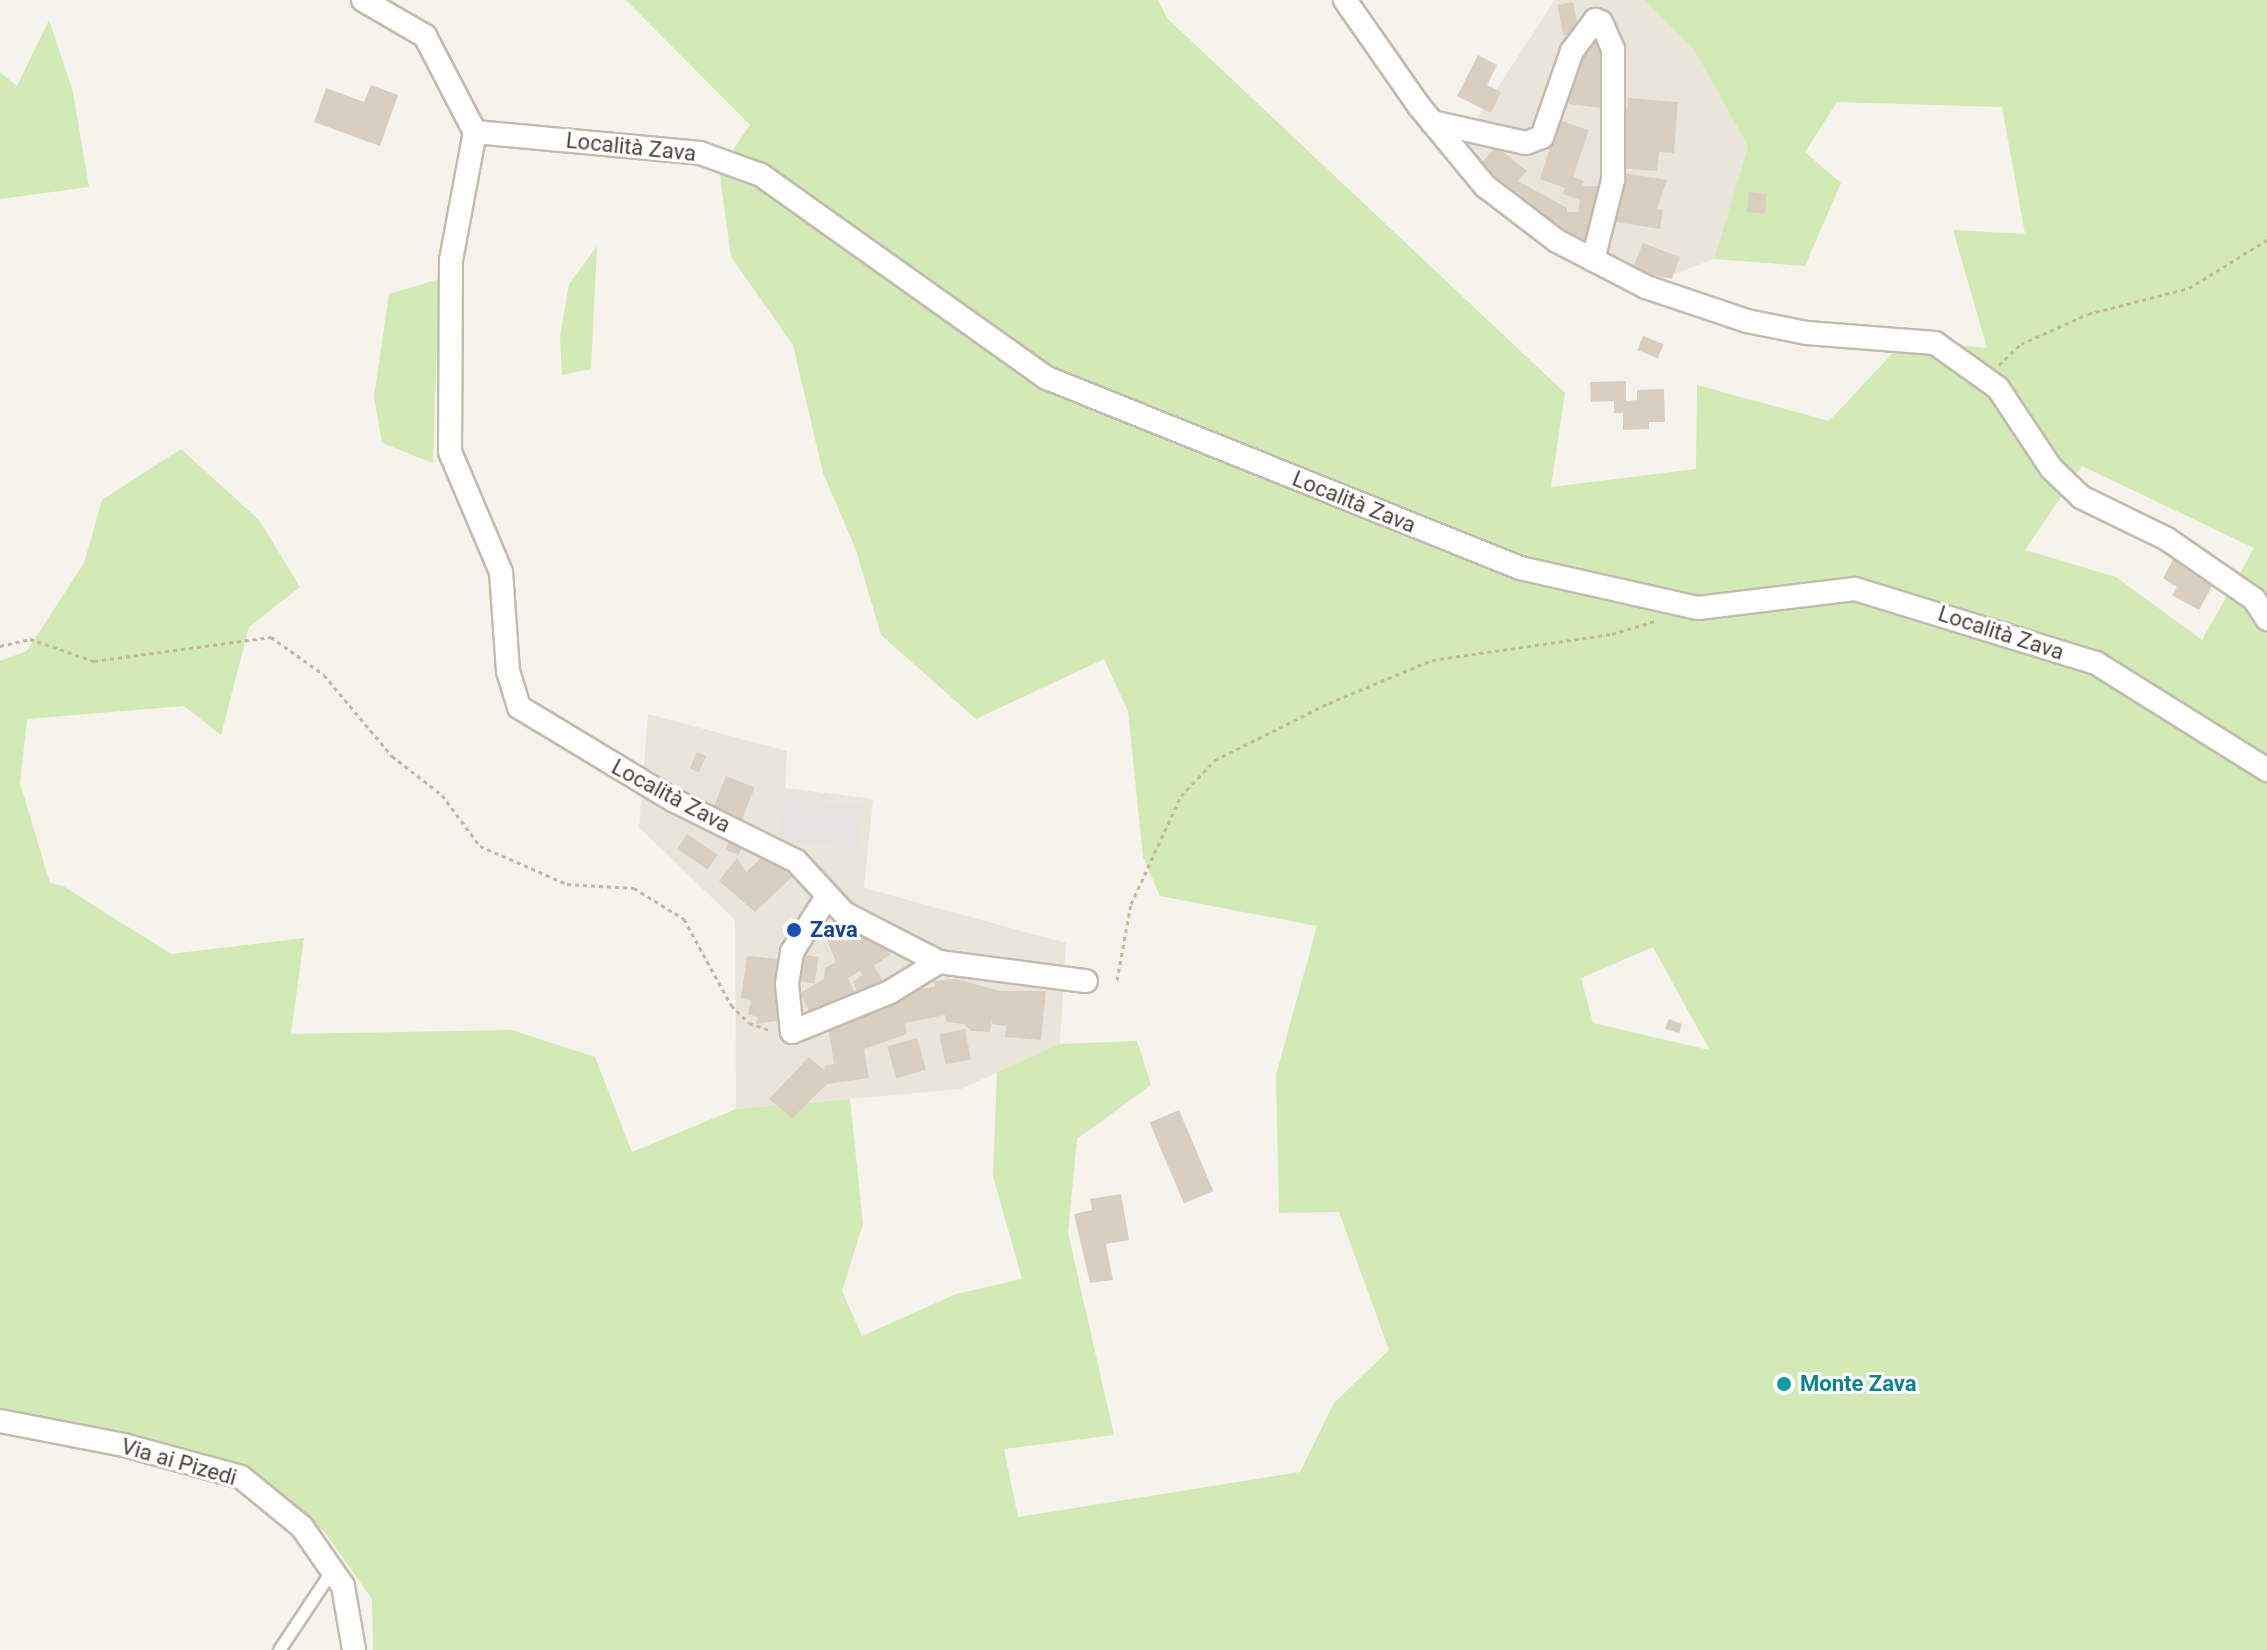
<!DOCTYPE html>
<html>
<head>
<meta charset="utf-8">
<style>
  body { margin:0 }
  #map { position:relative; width:2267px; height:1650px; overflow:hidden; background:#f6f3ec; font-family:Roboto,sans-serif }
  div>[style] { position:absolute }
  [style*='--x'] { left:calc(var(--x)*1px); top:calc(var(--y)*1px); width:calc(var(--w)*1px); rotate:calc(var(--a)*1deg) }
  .residential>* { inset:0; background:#eae5da }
  .green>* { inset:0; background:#d2eab5 }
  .parking>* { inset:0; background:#e5e3e0; transform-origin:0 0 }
  .building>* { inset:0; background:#d8cfc1; transform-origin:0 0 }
  .path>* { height:3px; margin-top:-1.5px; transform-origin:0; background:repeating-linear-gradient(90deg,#c4b79f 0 4px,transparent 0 8px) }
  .roads { filter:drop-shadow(2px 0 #c2bbae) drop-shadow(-2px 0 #c2bbae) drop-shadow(0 2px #c2bbae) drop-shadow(0 -2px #c2bbae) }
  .lane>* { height:11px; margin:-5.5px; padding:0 5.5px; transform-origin:5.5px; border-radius:5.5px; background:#fff }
  .street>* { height:22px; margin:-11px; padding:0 11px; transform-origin:11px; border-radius:11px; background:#fff }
  .dots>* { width:22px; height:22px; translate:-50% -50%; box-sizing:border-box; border:4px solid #fff; border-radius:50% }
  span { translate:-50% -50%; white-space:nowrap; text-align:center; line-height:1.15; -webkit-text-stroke:6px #fff; paint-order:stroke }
  .street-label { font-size:22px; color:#4b4439 }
  .transit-label { font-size:22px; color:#164399; font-weight:700 }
  .left { translate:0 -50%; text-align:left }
  .culture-label { font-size:22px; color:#0d838f; font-weight:700 }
</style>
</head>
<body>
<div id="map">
  <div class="residential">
    <i style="clip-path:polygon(1555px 0,1644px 0,1694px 50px,1748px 146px,1714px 259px,1661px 279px,1554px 238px,1455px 153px)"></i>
    <i style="clip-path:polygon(648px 714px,787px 751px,785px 788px,873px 799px,864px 888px,1066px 943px,1060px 1044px,961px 1089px,736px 1109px,735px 920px,639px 827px)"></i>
  </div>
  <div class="green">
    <i style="clip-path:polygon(evenodd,626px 0,1158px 0,1167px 18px,1565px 393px,1551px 487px,1696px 469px,1697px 385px,1829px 421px,1905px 340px,1987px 348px,1953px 230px,2025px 234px,2002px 107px,1837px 102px,1805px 152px,1841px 183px,1805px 266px,1714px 259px,1748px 146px,1694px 50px,1644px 0,2267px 0,2267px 1650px,373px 1650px,372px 1599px,324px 1531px,204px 1463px,0 1409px,0 661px,27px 651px,84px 563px,102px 500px,181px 449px,259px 520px,300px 587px,249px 627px,221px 735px,184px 706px,27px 719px,20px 783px,50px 883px,63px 886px,171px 954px,304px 938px,291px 1034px,512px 1030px,595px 1057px,632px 1152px,736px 1109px,850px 1099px,863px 1224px,842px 1291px,862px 1336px,956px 1294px,1022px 1279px,993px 1176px,997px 1072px,1060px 1044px,1137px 1041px,1151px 1085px,1077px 1139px,1068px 1233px,1114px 1435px,1004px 1449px,1018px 1517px,1300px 1472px,1334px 1403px,1389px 1350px,1339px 1212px,1279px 1213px,1276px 1075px,1317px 926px,1160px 896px,1143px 857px,1128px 711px,1104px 659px,976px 719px,881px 635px,856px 550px,823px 473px,793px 345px,731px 257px,719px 170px,750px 125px,626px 0,2082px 466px,2254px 548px,2202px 640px,2116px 577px,2025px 550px,2082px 466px,626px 0,1653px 947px,1709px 1049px,1709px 1050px,1593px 1023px,1581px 978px,1653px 947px)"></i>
    <i style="clip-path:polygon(49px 20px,73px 92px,89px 187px,0 199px,0 72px,17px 86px)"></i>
    <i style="clip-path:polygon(597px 246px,591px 369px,562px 375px,560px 336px,569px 284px)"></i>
    <i style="clip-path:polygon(439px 279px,433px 463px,382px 443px,374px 397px,389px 294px)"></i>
  </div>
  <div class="parking">
    <i style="left:784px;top:799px;width:78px;height:44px;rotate:4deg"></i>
  </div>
  <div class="building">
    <i style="left:1573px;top:2px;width:31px;height:16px;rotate:79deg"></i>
    <i style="clip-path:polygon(1583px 40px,1605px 42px,1609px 109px,1569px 104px,1574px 59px,1581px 60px)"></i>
    <i style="clip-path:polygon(1478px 55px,1497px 65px,1487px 85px,1501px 92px,1491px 113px,1457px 96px)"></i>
    <i style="clip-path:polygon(371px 85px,398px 95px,380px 146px,314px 122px,326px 88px,364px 102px)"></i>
    <i style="clip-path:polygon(1628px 98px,1678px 102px,1674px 153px,1659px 152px,1657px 171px,1617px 168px,1619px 107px,1627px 108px)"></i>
    <i style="clip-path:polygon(1559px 120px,1589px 130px,1573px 177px,1584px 181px,1582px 186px,1612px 186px,1592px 246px,1566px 233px,1551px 233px,1484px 182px,1490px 175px,1480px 165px,1496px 146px,1527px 171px,1518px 181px,1567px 208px,1567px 212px,1578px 212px,1580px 200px,1563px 194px,1565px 188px,1540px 179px)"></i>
    <i style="clip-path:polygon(1619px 172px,1667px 180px,1657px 209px,1663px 210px,1660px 229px,1610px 221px)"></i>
    <i style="left:1749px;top:192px;width:18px;height:20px;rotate:6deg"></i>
    <i style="clip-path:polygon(1643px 243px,1680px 257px,1672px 279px,1632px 270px)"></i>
    <i style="left:1643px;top:336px;width:22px;height:15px;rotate:22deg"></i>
    <i style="clip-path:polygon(1626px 381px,1626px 401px,1637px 400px,1637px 390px,1664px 389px,1665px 422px,1649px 422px,1649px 429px,1623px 430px,1623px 413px,1614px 413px,1614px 401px,1591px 402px,1590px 382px)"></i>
    <i style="clip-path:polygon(2176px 554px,2215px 581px,2199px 610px,2172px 595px,2177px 587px,2163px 578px)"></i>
    <i style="left:697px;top:752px;width:10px;height:18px;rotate:24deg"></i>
    <i style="left:726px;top:776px;width:31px;height:34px;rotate:22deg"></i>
    <i style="left:687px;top:834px;width:37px;height:18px;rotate:34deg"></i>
    <i style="left:731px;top:836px;width:14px;height:15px;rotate:21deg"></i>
    <i style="clip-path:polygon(766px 853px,792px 877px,755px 912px,719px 881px,737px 858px,746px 872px)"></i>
    <i style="clip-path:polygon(831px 923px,845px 942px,864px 931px,891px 954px,874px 966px,889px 990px,862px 1003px,853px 982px,862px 975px,860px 971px,848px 978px,859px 1002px,814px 1021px,800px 993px,824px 979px,825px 968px,836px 962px,823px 930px)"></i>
    <i style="left:794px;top:953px;width:25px;height:27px;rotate:9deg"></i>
    <i style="clip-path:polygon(747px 956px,790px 960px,783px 1020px,756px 1024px,758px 1017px,748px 1014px,751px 1001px,741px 998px)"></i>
    <i style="clip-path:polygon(956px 979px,1000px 991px,1046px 991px,1041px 1040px,1005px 1037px,1006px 1026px,992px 1024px,992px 1019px,990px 1032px,971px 1031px,964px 1024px,947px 1022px,945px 1015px,905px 1023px,907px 1034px,864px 1049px,869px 1078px,827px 1084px,792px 1118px,769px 1099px,809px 1057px,825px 1071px,824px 1066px,834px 1064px,827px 1020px,911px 990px,935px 987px,934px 981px)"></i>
    <i style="clip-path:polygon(1669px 1019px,1682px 1024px,1679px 1033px,1665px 1029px)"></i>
    <i style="left:965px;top:1029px;width:31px;height:26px;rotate:79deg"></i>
    <i style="left:917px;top:1038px;width:33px;height:31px;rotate:74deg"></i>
    <i style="left:1179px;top:1110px;width:88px;height:32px;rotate:67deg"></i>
    <i style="clip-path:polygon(1121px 1194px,1129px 1240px,1106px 1244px,1113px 1280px,1090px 1283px,1074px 1214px,1092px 1210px,1090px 1199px)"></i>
  </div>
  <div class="path">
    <i style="--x:1999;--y:365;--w:30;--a:-44"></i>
    <i style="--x:2021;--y:344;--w:73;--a:-24.1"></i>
    <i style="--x:2088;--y:314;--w:104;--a:-14.4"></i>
    <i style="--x:2189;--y:288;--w:92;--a:-31.6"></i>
    <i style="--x:0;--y:646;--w:31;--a:-13"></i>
    <i style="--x:30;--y:639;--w:68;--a:19"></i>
    <i style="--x:94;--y:661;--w:179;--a:-7.7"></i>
    <i style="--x:271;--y:637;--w:65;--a:35.6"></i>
    <i style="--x:324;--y:675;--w:106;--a:50"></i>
    <i style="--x:392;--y:756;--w:63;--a:38"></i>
    <i style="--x:442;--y:795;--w:64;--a:53.3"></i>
    <i style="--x:480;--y:846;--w:95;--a:23.6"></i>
    <i style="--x:567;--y:884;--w:67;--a:3.4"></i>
    <i style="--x:634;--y:888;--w:59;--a:31.8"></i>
    <i style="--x:684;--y:919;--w:98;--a:61.3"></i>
    <i style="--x:731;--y:1005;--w:25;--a:45"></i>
    <i style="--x:749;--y:1023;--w:24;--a:19"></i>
    <i style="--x:1117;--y:980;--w:77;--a:-79.6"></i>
    <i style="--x:1131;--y:904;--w:119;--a:-65.2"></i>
    <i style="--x:1181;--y:796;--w:50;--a:-46.6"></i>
    <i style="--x:1215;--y:760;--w:127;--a:-26.6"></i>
    <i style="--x:1329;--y:703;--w:112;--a:-22.7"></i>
    <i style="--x:1432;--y:660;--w:182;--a:-8.2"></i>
    <i style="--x:1612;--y:634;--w:45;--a:-16.8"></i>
  </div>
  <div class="roads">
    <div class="lane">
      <i style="--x:279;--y:1650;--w:96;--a:-56.5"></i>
    </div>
    <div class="street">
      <i style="--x:363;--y:0;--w:72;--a:30.1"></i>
      <i style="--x:425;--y:36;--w:108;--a:62.5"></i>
      <i style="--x:1345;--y:0;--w:129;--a:55.1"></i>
      <i style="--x:1419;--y:106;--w:104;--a:50.5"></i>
      <i style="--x:1485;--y:186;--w:91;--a:37.4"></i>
      <i style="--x:1557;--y:241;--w:100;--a:27.3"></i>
      <i style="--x:1646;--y:287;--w:107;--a:18.6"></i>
      <i style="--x:1747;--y:321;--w:61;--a:11.3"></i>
      <i style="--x:1807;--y:333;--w:128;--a:4.5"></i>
      <i style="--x:1935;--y:343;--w:77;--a:35.5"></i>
      <i style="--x:1998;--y:388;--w:96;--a:56.5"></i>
      <i style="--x:2051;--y:468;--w:42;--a:44"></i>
      <i style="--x:2081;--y:497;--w:96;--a:26"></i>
      <i style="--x:2167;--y:539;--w:106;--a:34.6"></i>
      <i style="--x:2254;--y:599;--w:24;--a:57"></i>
      <i style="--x:1432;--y:122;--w:96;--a:12.6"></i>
      <i style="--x:1526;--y:143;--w:17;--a:-21"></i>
      <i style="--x:1542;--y:137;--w:91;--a:-70.8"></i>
      <i style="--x:1572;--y:51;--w:39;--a:-53"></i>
      <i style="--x:1595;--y:20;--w:6;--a:18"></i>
      <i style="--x:1601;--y:22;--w:30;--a:66"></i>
      <i style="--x:1613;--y:49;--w:131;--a:90"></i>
      <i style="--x:1613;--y:180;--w:82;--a:104"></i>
      <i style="--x:826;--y:898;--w:64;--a:122.2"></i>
      <i style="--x:792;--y:952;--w:32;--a:99"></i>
      <i style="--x:787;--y:984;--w:48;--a:84.1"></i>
      <i style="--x:792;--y:1032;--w:106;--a:-22.2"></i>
      <i style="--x:890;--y:992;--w:57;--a:-31.5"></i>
      <i style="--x:939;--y:962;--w:148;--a:7.4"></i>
      <i style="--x:939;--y:962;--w:107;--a:-152.7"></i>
      <i style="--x:844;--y:913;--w:71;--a:-132.7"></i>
      <i style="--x:796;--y:861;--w:137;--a:-153.6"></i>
      <i style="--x:673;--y:800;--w:180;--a:-148.9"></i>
      <i style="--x:519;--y:707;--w:38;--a:-107"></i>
      <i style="--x:508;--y:671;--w:99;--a:-94"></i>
      <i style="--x:501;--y:572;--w:130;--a:-113"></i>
      <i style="--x:450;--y:452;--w:192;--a:-89.7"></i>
      <i style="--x:451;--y:260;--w:130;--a:-79.4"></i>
      <i style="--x:475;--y:132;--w:226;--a:5.3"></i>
      <i style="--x:700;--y:153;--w:65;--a:19.8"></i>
      <i style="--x:761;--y:175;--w:351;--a:35.4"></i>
      <i style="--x:1047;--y:378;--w:510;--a:21.88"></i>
      <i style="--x:1520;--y:568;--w:182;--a:12.7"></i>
      <i style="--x:1698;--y:608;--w:158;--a:-6.9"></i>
      <i style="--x:1855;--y:589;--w:252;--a:17.1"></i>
      <i style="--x:2096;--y:663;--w:202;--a:32"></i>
      <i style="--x:0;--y:1421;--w:126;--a:11"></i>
      <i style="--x:124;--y:1445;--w:121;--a:15.3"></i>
      <i style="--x:241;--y:1477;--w:79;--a:39.3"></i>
      <i style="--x:302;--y:1527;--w:72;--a:55.2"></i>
      <i style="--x:343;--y:1586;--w:65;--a:80.2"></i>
    </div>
  </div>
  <div class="dots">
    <i style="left:794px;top:930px;background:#1a4fb4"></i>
    <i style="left:1784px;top:1384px;background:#0f9aa8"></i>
  </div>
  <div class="street-label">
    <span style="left:631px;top:147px;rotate:6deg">Località Zava</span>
    <span style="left:1354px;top:502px;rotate:22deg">Località Zava</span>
    <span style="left:2001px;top:633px;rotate:18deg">Località Zava</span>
    <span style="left:671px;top:796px;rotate:28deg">Località Zava</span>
    <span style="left:179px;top:1462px;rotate:16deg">Via ai Pizedi</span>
  </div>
  <div class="transit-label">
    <span class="left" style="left:810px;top:930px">Zava</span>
  </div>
  <div class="culture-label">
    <span class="left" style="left:1800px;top:1384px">Monte Zava</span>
  </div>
</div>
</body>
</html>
